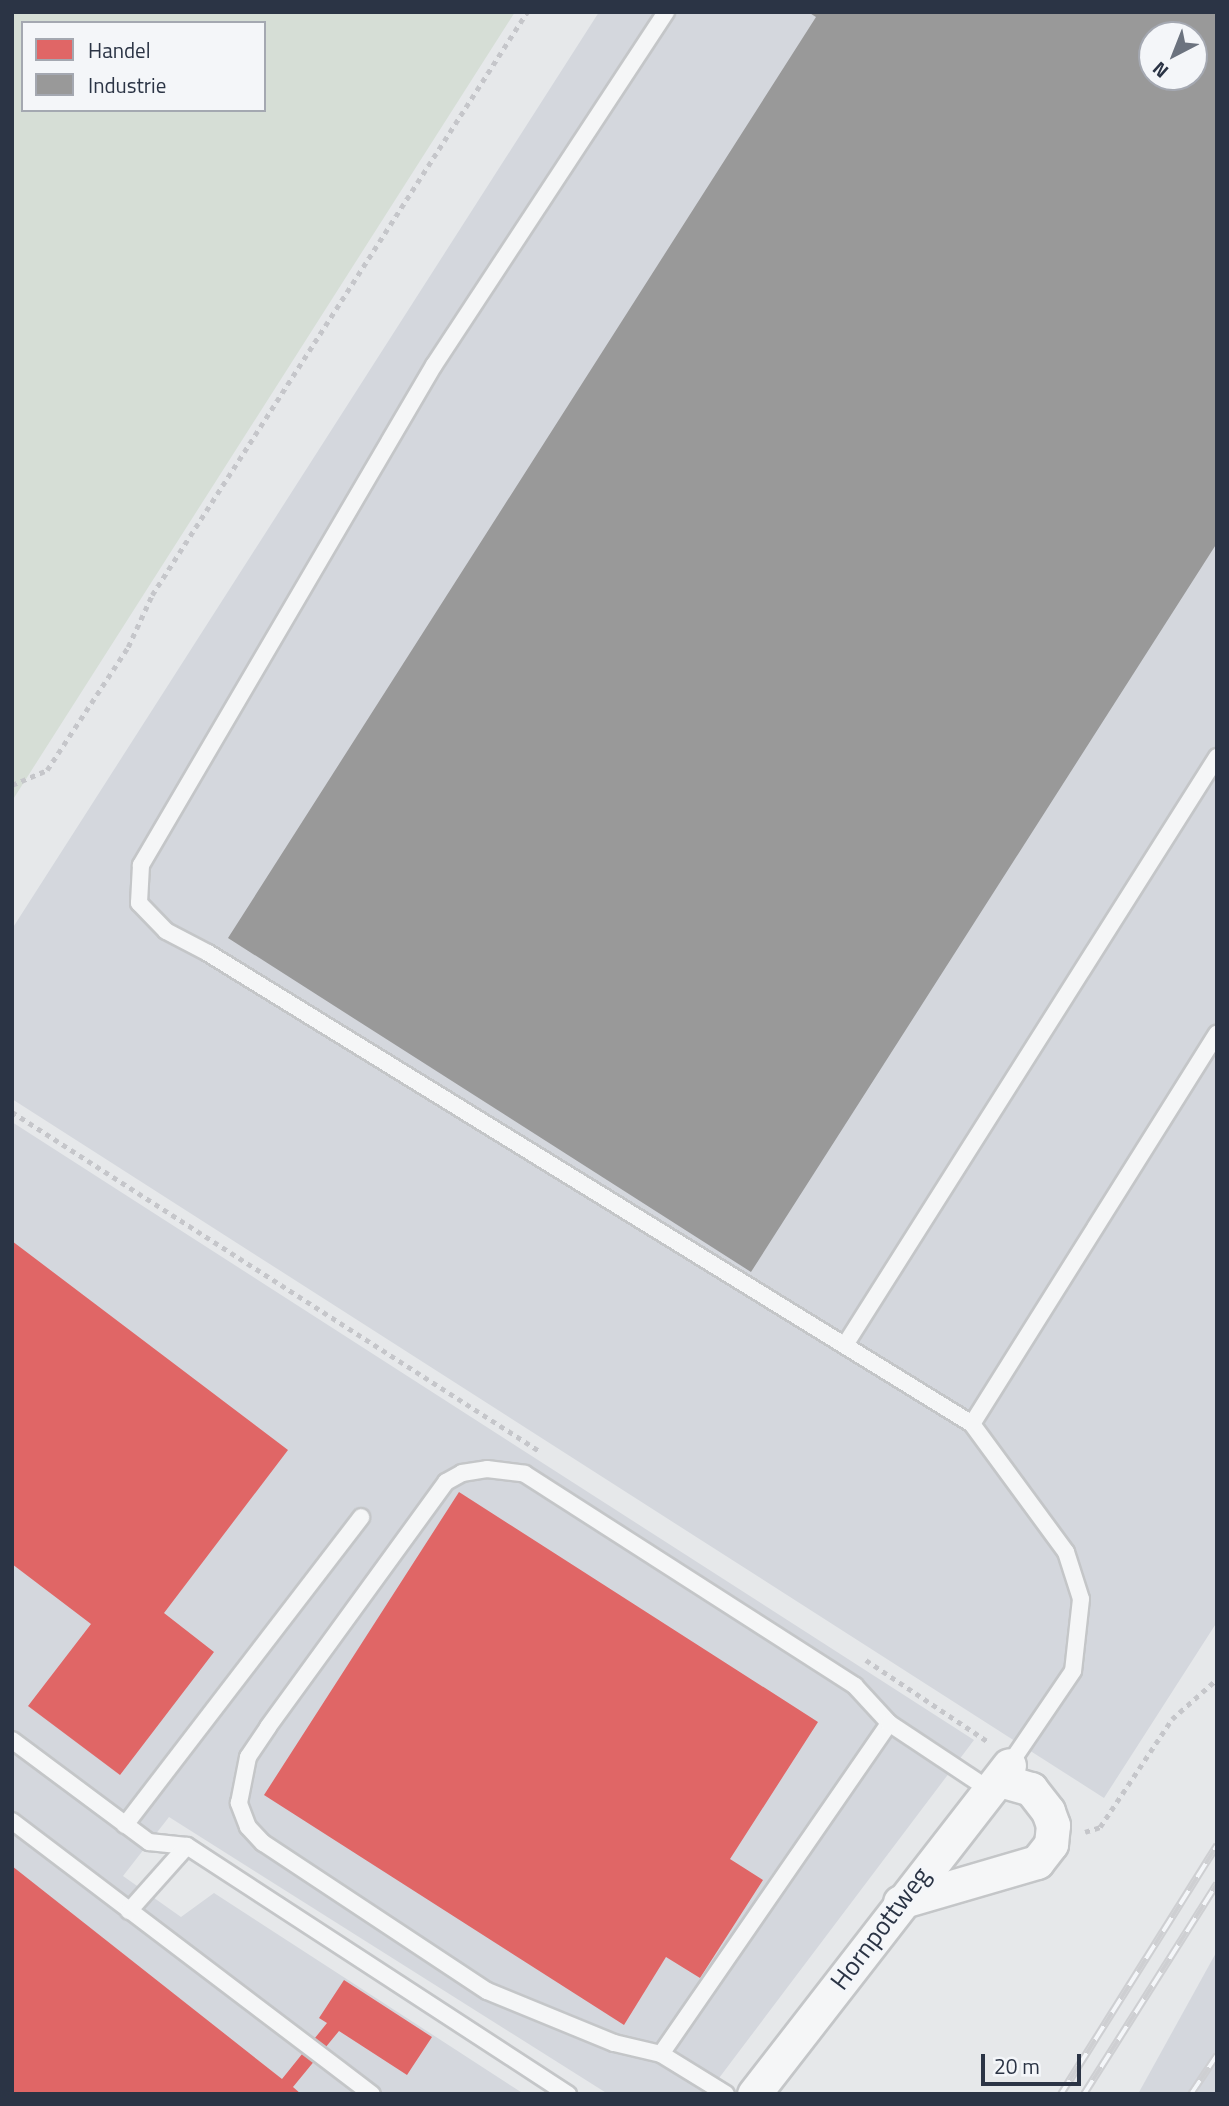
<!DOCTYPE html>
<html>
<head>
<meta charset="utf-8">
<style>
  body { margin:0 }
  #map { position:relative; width:1229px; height:2106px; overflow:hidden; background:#e6e8ea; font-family:"Titillium Web",sans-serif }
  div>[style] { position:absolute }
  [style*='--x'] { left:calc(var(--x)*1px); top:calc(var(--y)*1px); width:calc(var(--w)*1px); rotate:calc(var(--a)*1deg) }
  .built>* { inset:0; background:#d4d7dd }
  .green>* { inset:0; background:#d6ded6 }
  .shops>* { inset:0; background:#e06666 }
  .industry>* { inset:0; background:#999 }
  .path>* { height:4.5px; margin-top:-2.25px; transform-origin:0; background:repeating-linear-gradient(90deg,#c5c6ca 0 5px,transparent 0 10px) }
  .roads { filter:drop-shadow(2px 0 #c4c6c8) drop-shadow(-2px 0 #c4c6c8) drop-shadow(0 2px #c4c6c8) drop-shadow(0 -2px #c4c6c8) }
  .service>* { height:16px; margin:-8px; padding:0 8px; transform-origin:8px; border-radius:8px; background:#f5f6f7 }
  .minor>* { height:33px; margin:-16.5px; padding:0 16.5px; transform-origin:16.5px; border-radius:16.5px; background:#f5f6f7 }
  .rail>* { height:8px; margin-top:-4px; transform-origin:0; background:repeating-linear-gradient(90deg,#f4f6f9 0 16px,#cecfd2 0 32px); box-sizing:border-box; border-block:2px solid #cecfd2 }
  span { translate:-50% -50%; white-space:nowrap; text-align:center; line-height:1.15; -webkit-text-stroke:7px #f4f6f9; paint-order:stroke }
  .street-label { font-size:26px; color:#2b3445 }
  .frame { position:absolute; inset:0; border:14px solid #2b3445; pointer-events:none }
  .legend { position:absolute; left:21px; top:21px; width:245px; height:91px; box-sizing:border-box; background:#f4f6f9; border:2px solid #a4a8b1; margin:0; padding:9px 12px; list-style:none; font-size:21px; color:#2b3445 }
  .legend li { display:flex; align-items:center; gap:14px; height:35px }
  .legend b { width:35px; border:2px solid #a4a8b1 }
  .north { position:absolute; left:1138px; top:21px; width:70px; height:70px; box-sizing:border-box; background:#f4f6f9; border:2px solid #a4a8b1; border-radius:50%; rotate:222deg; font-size:19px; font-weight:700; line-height:28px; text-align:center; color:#2b3445 }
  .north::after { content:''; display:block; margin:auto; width:24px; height:32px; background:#6c737f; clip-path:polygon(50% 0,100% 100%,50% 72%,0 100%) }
  .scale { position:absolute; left:981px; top:2054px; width:100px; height:32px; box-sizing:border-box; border:4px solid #2b3445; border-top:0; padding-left:9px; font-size:21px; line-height:24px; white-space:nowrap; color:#2b3445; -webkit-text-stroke:5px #f4f6f9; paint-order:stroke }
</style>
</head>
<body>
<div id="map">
  <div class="built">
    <i style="clip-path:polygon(evenodd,599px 12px,1217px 12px,1217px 1622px,1104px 1798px,12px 1099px,12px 929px,599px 12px,1152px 35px,1194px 35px,1194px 77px,1152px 77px,1152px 35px)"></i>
    <i style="clip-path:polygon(12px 1122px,974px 1740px,707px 2094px,608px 2094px,169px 1817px,123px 1876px,181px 1917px,214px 1893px,524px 2094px,12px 2094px)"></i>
    <i style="clip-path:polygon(1217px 1951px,1217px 2094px,1138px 2094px)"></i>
  </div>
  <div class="green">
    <i style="clip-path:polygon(evenodd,12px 12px,515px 12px,12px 801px,12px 12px,23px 23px,264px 23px,264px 110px,23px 110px,23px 23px)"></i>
  </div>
  <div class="shops">
    <i style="clip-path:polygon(12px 1241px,288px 1450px,164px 1613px,214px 1652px,120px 1775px,28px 1706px,91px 1624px,12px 1564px)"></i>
    <i style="clip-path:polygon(459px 1492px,818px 1722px,730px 1859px,763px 1880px,700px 1978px,666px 1957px,624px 2025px,264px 1795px)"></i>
    <i style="clip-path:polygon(12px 1866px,282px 2079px,327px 2023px,319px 2018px,344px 1980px,432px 2037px,407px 2075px,339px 2031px,293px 2087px,301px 2094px,12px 2094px)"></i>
  </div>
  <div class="industry">
    <i style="clip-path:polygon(evenodd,808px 12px,1217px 12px,1217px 543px,751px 1272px,228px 938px,816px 17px,808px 12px,1152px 35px,1194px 35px,1194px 77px,1152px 77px,1152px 35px)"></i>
  </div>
  <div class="path">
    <i style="--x:12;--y:785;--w:38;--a:-23"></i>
    <i style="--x:47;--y:770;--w:147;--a:-56.6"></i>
    <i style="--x:128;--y:647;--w:57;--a:-65.2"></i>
    <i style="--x:152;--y:595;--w:693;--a:-57.25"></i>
    <i style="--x:12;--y:1112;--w:629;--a:32.73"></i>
    <i style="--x:866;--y:1660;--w:146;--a:33.8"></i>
    <i style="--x:1085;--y:1832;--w:16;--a:-18"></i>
    <i style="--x:1100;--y:1827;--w:130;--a:-56.3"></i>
    <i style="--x:1172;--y:1719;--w:60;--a:-41.6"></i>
  </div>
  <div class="roads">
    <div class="service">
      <i style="--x:666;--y:12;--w:422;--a:123.3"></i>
      <i style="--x:434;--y:365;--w:580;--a:120.37"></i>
      <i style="--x:141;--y:865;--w:38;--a:93"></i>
      <i style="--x:139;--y:903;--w:39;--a:46"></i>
      <i style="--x:166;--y:931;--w:47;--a:27.6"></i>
      <i style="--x:208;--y:953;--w:898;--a:31.65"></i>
      <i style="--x:972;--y:1424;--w:159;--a:53.7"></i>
      <i style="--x:1066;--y:1552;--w:49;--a:72.3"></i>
      <i style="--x:1081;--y:1599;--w:72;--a:96.3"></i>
      <i style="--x:1073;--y:1671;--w:114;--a:124.2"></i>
      <i style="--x:845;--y:1345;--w:696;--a:-57.68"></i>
      <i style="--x:972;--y:1424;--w:461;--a:-57.9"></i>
      <i style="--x:12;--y:1740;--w:171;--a:36.7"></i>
      <i style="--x:149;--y:1842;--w:38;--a:6"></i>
      <i style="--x:187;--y:1846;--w:455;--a:33.1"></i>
      <i style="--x:12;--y:1821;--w:452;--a:37.2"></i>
      <i style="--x:125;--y:1825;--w:388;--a:-52.5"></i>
      <i style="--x:129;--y:1911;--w:87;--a:-48.3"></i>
      <i style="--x:661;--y:2054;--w:48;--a:-166.8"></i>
      <i style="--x:614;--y:2043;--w:137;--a:-157.7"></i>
      <i style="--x:487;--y:1991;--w:268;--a:-146.5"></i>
      <i style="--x:263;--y:1843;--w:22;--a:-133"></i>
      <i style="--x:248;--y:1827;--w:26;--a:-111"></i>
      <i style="--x:239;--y:1803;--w:47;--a:-78.9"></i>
      <i style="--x:248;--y:1757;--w:36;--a:-56"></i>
      <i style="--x:268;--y:1727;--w:303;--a:-54"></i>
      <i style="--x:446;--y:1482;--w:18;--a:-29"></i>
      <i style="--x:462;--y:1473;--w:25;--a:-9"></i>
      <i style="--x:487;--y:1469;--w:38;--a:7"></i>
      <i style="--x:525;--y:1474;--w:392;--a:32.7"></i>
      <i style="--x:855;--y:1686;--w:50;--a:47.4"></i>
      <i style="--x:726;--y:2094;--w:76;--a:-148.4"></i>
      <i style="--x:661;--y:2054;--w:402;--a:-55.4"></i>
      <i style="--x:889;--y:1723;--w:118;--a:33.6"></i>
    </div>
    <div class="minor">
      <i style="--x:900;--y:1902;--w:143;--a:-16.3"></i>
      <i style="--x:1037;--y:1862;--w:23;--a:-52"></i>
      <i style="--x:1051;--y:1844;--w:19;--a:-84"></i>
      <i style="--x:1053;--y:1825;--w:15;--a:-110"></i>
      <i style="--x:1048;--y:1811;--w:28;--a:-128"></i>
      <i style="--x:1031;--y:1789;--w:32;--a:-164"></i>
      <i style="--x:754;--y:2094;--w:416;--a:-52.2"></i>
    </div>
  </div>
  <div class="rail">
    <i style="--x:1061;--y:2094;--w:294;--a:-57.9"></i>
    <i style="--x:1084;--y:2094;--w:249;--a:-57.7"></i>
    <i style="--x:1191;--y:2094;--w:47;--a:-56.3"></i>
  </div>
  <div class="street-label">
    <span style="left:880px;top:1928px;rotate:-53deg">Hornpottweg</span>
  </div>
  <div class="frame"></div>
  <ul class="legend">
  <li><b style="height:19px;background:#e06666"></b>Handel</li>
  <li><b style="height:19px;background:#999"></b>Industrie</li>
  </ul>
  <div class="north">N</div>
  <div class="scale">20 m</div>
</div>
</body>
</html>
